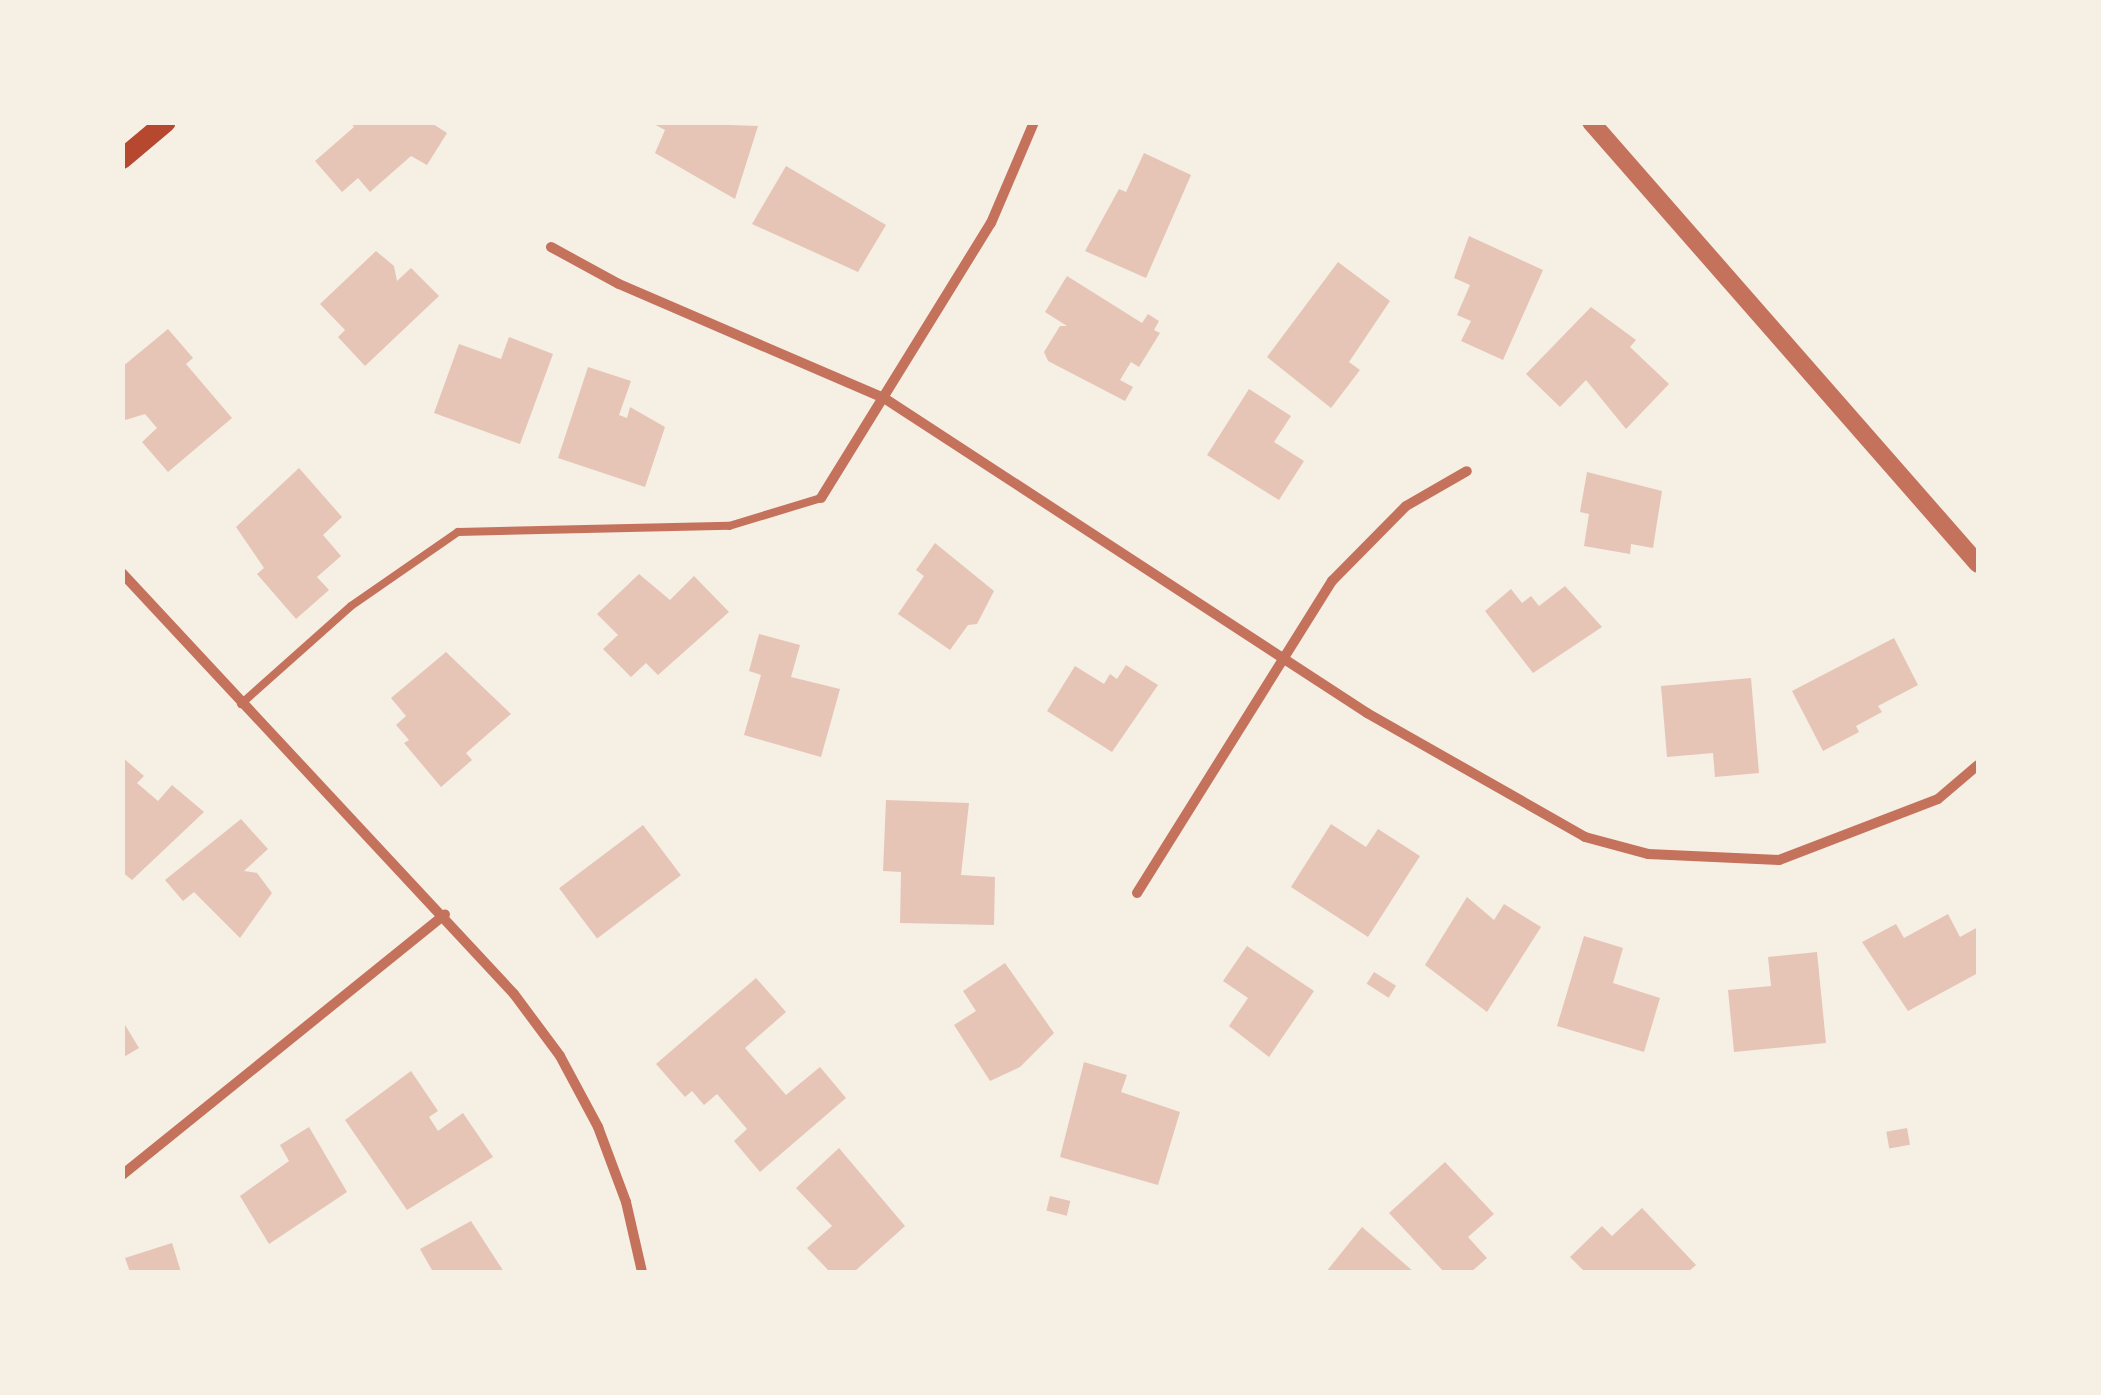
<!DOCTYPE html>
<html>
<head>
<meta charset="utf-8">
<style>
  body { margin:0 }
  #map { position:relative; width:2101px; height:1395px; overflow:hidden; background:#f6efe4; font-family:"Exo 2",sans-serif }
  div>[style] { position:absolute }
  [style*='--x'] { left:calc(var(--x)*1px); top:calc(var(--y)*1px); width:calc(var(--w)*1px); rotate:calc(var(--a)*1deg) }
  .building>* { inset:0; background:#e6c5b7; transform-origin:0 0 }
  .service>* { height:8px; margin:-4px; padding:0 4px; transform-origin:4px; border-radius:4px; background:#c5725c }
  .minor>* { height:10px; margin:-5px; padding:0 5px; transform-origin:5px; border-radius:5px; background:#c5725c }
  .tertiary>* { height:18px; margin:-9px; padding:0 9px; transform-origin:9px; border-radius:9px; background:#c5725c }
  .secondary>* { height:20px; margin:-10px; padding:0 10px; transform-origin:10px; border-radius:10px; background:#b5482f }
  span { translate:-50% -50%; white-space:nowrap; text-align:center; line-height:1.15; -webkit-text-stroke:9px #f6efe4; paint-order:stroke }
  .frame { position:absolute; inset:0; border:125px solid #f6efe4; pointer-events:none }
</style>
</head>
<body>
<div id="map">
  <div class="building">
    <i style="clip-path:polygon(350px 122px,430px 122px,447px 133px,427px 165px,411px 156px,370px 192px,358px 178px,342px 192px,315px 161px,354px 127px)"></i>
    <i style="clip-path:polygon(650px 122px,758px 126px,735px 199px,655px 153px,665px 130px)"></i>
    <i style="clip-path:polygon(1144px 153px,1191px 175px,1146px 278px,1085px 251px,1119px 189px,1126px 192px)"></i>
    <i style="clip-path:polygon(786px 166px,886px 225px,858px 272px,752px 224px)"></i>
    <i style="clip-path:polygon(1469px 236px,1543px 270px,1503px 360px,1461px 341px,1471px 321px,1457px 315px,1470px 285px,1454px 278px)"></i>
    <i style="clip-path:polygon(376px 251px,394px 266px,397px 281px,411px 268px,439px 296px,365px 366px,338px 337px,345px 330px,320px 304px)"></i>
    <i style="clip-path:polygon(1338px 262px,1390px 301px,1349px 362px,1360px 370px,1331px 408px,1267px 357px)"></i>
    <i style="clip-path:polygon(1067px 276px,1142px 323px,1148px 314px,1159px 321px,1154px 330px,1160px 333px,1139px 367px,1131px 362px,1120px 380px,1133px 387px,1125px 401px,1048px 361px,1044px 352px,1060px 326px,1067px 326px,1045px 312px)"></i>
    <i style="clip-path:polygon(1591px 307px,1636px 340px,1630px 347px,1669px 384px,1626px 429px,1586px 380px,1560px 407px,1526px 374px)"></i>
    <i style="clip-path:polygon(168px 329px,193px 358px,186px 364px,232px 418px,168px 472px,142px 442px,157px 428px,145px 414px,122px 421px,122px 367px)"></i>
    <i style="clip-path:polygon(509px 337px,553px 354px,520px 444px,434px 413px,459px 344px,501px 359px)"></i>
    <i style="clip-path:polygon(588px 367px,631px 381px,619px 415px,627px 418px,630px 407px,665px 427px,645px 487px,558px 458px)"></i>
    <i style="clip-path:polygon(1249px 389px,1291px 416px,1274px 442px,1304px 461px,1279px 500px,1207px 455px)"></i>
    <i style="clip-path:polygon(299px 468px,342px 517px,323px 535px,341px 556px,317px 577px,329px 590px,296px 619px,257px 574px,264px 568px,236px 527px)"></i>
    <i style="clip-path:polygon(1587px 472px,1662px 491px,1653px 548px,1631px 544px,1630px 554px,1584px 546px,1589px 514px,1580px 512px)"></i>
    <i style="clip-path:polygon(935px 543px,994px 591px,977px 624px,968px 625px,950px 650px,898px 614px,924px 576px,916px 570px)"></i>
    <i style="clip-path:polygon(639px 574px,670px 600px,694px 576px,729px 612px,658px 675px,646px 663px,631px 677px,603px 649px,618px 635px,597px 614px)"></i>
    <i style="clip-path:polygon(1565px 586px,1602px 627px,1533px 673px,1485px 611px,1511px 589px,1522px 603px,1531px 596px,1539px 606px)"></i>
    <i style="clip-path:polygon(759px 634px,800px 645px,791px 677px,840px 689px,821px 757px,744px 735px,761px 675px,749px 671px)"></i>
    <i style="clip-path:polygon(1894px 638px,1918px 685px,1878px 706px,1882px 712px,1856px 726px,1859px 732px,1823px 751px,1792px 691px)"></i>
    <i style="clip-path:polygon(446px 652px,511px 714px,466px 753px,472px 760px,441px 787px,404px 743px,409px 740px,396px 725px,406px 716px,391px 698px)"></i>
    <i style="clip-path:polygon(1126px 665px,1158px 685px,1112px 752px,1047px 711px,1075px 666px,1104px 684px,1110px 674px,1117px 679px)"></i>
    <i style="clip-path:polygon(1751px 678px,1759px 773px,1715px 777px,1713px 753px,1667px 757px,1661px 686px)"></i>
    <i style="clip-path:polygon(122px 757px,144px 776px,137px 783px,158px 801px,172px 785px,204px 812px,132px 880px,122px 872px)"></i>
    <i style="clip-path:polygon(886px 800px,969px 803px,961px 875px,995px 877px,994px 925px,900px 923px,901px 872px,883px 871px)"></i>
    <i style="clip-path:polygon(241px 819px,268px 849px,244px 871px,257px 873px,272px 893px,240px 938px,194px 892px,183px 901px,165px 880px)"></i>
    <i style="clip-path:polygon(1331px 824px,1366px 847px,1378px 829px,1420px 856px,1368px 937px,1291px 887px)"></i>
    <i style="left:643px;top:825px;width:63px;height:105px;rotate:53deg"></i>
    <i style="clip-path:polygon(1467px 897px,1494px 920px,1504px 904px,1541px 927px,1487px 1012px,1425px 965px)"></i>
    <i style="clip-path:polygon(1948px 914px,1960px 937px,1978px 927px,1978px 973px,1908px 1011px,1862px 942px,1896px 924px,1904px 938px)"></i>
    <i style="clip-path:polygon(1584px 936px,1623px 948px,1613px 983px,1660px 998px,1644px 1052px,1557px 1026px)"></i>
    <i style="clip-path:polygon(1247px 946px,1314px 991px,1269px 1057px,1229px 1026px,1248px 998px,1223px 981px)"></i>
    <i style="clip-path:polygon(1817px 952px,1826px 1043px,1734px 1052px,1728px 990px,1771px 986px,1768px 957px)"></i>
    <i style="clip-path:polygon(1005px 963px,1054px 1033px,1020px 1067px,990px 1081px,954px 1025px,976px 1011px,963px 991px)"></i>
    <i style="left:1374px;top:972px;width:26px;height:14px;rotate:32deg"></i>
    <i style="clip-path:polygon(756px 978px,786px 1012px,745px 1048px,786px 1095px,820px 1067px,846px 1098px,760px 1172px,734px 1141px,747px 1129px,717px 1094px,704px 1105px,692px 1091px,685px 1097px,656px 1064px)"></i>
    <i style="clip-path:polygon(122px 1020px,139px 1048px,122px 1058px)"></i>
    <i style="clip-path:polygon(1084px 1062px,1127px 1075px,1121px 1092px,1180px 1112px,1158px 1185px,1060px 1157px)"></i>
    <i style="clip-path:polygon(411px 1071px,438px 1111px,429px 1117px,438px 1131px,463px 1113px,493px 1157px,407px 1210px,345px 1120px)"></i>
    <i style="clip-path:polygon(309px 1127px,347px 1192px,269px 1244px,240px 1196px,289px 1161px,280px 1145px)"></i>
    <i style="left:1907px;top:1128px;width:17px;height:21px;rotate:80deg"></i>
    <i style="clip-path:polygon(839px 1148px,905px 1226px,854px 1272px,830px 1272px,807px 1248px,832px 1226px,796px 1188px)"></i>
    <i style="clip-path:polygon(1445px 1162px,1494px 1214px,1468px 1237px,1487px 1258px,1471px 1272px,1444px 1272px,1389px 1213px)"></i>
    <i style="left:1050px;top:1196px;width:21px;height:15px;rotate:14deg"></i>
    <i style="clip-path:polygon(1642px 1208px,1696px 1265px,1688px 1272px,1585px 1272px,1570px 1257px,1602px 1226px,1612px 1236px)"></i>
    <i style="clip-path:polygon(471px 1221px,504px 1272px,433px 1272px,420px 1249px)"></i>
    <i style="clip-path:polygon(1362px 1227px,1414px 1272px,1326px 1272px)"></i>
    <i style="clip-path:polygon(172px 1243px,181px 1272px,130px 1272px,125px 1258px)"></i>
  </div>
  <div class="service">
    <i style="--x:241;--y:704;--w:147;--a:-41.7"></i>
    <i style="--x:351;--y:606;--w:130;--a:-34.7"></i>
    <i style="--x:458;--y:532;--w:271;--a:-1.3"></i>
    <i style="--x:729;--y:526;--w:96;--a:-16.9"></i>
  </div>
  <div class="minor">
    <i style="--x:551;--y:247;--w:77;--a:28.6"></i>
    <i style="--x:619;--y:284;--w:288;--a:23.3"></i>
    <i style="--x:884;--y:398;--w:577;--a:33.11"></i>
    <i style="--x:1367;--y:713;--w:251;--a:29.6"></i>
    <i style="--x:1585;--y:837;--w:65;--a:15.1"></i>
    <i style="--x:1648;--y:854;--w:131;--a:2.6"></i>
    <i style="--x:1779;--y:860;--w:170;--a:-21"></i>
    <i style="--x:1938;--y:799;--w:52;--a:-40.4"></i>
    <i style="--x:821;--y:498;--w:323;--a:-58.3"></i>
    <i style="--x:991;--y:223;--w:110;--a:-66.9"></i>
    <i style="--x:122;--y:573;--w:575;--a:47.04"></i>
    <i style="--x:514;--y:994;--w:77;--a:53.4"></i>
    <i style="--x:560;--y:1056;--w:81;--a:61.8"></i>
    <i style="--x:598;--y:1127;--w:80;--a:69.5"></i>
    <i style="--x:626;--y:1202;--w:72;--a:77.1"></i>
    <i style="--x:1137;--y:893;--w:368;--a:-58"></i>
    <i style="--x:1332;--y:581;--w:105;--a:-45.4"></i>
    <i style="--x:1406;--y:506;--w:70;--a:-29.8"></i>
    <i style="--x:122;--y:1175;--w:415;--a:-38.9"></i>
  </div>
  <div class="tertiary">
    <i style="--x:1591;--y:122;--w:587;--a:48.8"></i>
  </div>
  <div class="secondary">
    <i style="--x:122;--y:159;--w:57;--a:-40.1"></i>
  </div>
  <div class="frame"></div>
</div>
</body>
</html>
